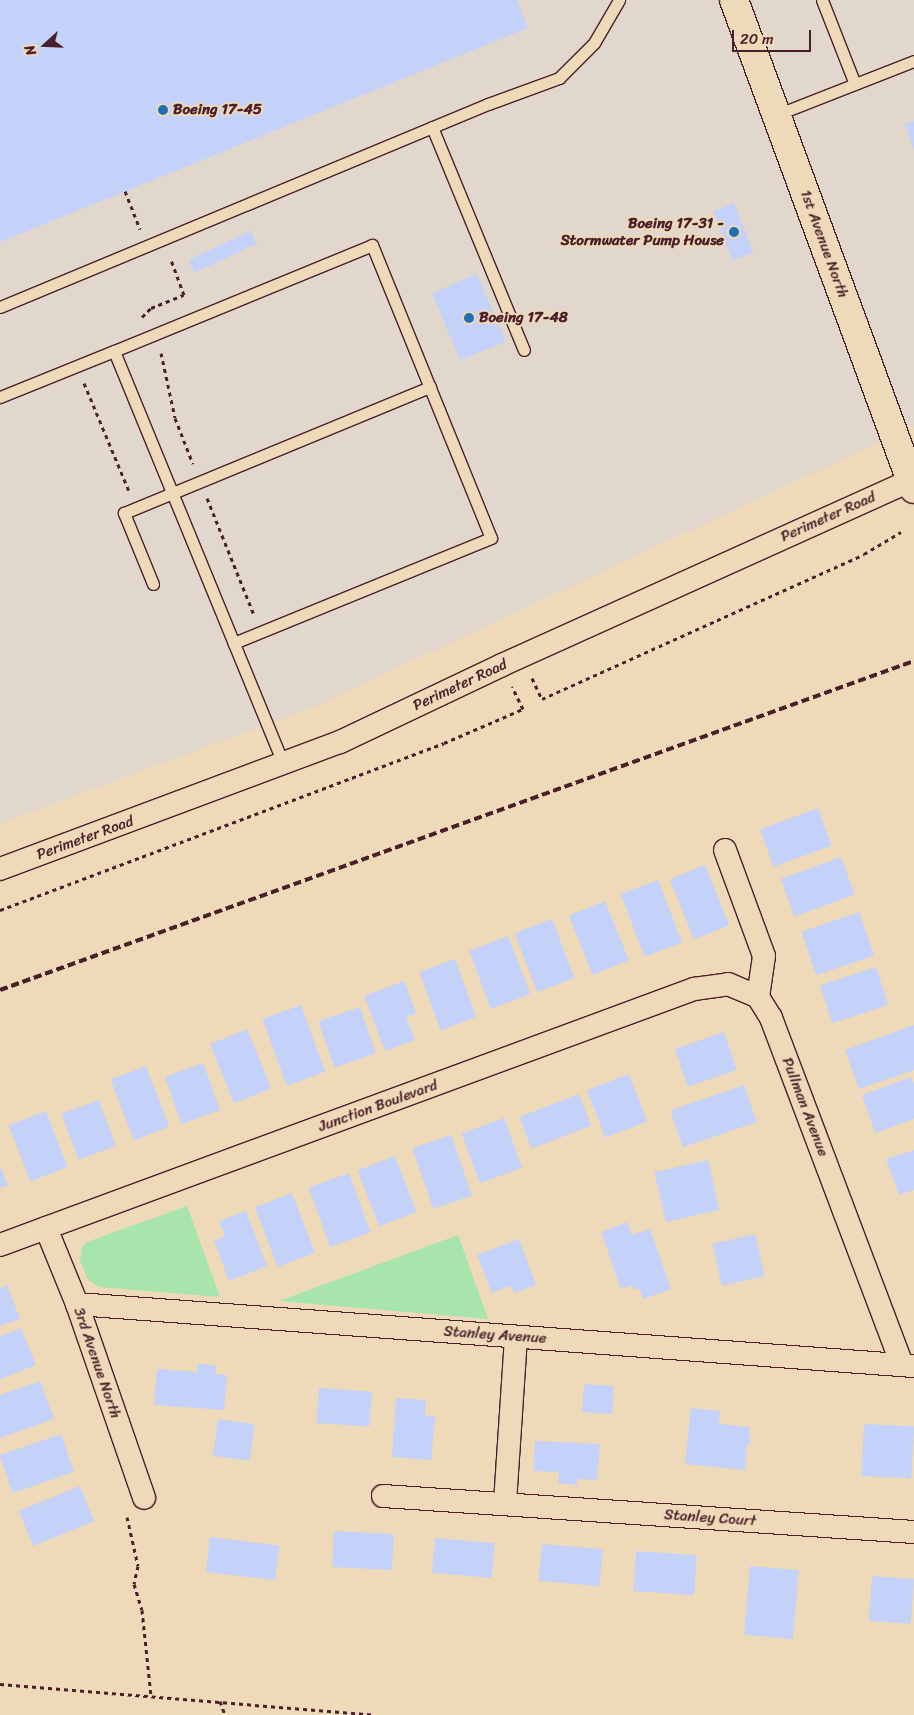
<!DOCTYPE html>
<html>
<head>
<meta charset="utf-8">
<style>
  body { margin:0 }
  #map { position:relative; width:914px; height:1715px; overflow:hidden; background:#eed9b8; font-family:Sriracha,sans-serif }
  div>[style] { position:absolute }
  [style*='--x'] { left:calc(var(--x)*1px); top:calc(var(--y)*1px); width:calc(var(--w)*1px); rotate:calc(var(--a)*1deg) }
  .built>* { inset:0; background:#e1d7cc }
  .green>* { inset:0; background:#a7e5ad }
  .building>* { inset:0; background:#c4d2f9; transform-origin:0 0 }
  .path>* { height:3px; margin-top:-1.5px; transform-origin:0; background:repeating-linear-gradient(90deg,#4a1f2b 0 4px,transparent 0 8px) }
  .roads { filter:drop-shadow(1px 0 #4a1f2b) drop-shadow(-1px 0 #4a1f2b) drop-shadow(0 1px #4a1f2b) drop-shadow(0 -1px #4a1f2b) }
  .service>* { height:11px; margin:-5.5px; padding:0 5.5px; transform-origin:5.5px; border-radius:5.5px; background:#eed9b8 }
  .minor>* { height:22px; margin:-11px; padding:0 11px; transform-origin:11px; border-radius:11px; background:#eed9b8 }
  .tertiary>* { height:28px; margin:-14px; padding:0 14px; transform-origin:14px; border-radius:14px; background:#eed9b8 }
  .rail>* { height:4px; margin-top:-2px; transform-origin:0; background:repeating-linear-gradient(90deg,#4a1f2b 0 8px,transparent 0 12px) }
  .dots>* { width:14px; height:14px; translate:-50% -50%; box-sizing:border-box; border:2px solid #eed9b8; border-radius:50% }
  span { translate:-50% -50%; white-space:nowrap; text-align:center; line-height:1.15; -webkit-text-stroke:4px #eed9b8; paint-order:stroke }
  .poi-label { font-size:15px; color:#4a1f2b; font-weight:700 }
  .left { translate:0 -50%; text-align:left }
  .right { translate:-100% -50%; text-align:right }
  .street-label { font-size:15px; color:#4a1f2b }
  .north { position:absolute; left:20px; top:20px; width:50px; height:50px; -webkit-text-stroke:4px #eed9b8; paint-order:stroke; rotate:250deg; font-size:14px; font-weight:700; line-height:20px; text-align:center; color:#4a1f2b }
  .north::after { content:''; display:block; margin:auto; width:18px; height:22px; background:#4a1f2b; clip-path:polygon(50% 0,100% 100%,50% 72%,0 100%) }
  .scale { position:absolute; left:732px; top:30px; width:79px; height:22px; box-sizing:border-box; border:2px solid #4a1f2b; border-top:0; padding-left:6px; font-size:15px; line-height:18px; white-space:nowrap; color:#4a1f2b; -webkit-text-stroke:4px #eed9b8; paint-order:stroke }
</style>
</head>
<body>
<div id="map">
  <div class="built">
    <i style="clip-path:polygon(0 0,914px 0,914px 426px,316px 706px,0 824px)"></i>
  </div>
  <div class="green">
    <i style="clip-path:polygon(187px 1206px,220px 1297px,99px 1287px,88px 1280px,80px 1260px,82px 1247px,87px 1242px)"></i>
    <i style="clip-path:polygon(458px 1235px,488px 1319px,279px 1301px)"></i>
  </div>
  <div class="building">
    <i style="clip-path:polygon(0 0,517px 0,528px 28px,0 242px)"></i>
    <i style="clip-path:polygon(914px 121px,914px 150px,905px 124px)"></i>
    <i style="left:734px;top:203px;width:53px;height:22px;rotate:69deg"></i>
    <i style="left:251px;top:231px;width:14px;height:69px;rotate:65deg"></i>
    <i style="left:477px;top:274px;width:73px;height:49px;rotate:67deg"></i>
    <i style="left:818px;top:808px;width:40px;height:62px;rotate:70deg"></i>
    <i style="left:841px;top:857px;width:40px;height:64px;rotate:70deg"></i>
    <i style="left:705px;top:865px;width:65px;height:38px;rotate:68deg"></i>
    <i style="left:658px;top:880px;width:67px;height:40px;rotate:69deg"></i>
    <i style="left:605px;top:901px;width:64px;height:39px;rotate:68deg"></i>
    <i style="left:859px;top:912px;width:46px;height:61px;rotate:71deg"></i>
    <i style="left:552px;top:919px;width:63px;height:40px;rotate:69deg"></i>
    <i style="left:508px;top:936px;width:62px;height:42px;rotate:69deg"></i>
    <i style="left:455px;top:959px;width:62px;height:38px;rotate:70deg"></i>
    <i style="left:876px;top:967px;width:40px;height:59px;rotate:72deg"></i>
    <i style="clip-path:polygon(404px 981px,416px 1013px,406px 1017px,415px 1040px,385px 1051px,364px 996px)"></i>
    <i style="left:301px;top:1005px;width:71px;height:41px;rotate:70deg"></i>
    <i style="left:360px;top:1007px;width:49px;height:44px;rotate:71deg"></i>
    <i style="clip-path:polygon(914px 1025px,914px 1070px,859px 1089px,845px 1050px)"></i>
    <i style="left:247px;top:1029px;width:64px;height:40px;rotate:68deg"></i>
    <i style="left:724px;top:1032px;width:40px;height:52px;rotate:71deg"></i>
    <i style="left:203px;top:1063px;width:50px;height:41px;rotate:70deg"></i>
    <i style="left:146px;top:1066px;width:65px;height:38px;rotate:69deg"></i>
    <i style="left:629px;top:1074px;width:51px;height:45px;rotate:69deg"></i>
    <i style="clip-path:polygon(911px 1077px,914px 1084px,914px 1119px,875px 1133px,862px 1095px)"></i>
    <i style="left:744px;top:1085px;width:39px;height:78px;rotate:71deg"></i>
    <i style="left:579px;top:1094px;width:34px;height:64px;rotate:69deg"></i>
    <i style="left:99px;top:1100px;width:49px;height:40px;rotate:70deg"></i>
    <i style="left:46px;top:1111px;width:60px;height:40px;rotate:69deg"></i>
    <i style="left:504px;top:1118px;width:53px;height:45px;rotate:70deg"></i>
    <i style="left:451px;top:1135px;width:64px;height:41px;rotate:71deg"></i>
    <i style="clip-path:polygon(914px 1150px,914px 1190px,899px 1195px,886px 1159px)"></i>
    <i style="left:395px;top:1156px;width:60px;height:40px;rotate:69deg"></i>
    <i style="left:708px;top:1160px;width:51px;height:55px;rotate:77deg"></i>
    <i style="clip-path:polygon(0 1166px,8px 1185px,0 1188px)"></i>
    <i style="left:349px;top:1173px;width:63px;height:43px;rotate:70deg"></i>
    <i style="left:292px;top:1193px;width:64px;height:40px;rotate:69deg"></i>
    <i style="clip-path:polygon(246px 1211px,267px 1266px,229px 1281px,214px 1241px,225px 1236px,219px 1221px)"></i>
    <i style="clip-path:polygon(627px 1222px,632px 1235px,650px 1229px,671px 1289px,643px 1299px,639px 1288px,634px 1290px,632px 1285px,621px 1289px,601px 1232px)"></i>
    <i style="left:755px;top:1234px;width:43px;height:44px;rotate:77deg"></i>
    <i style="clip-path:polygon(519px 1239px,536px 1285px,514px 1293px,511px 1286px,492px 1293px,477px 1255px)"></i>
    <i style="clip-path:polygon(7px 1285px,20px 1319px,0 1326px,0 1288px)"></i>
    <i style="clip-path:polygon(21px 1328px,36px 1365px,0 1379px,0 1336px)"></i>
    <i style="clip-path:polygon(197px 1364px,216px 1365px,216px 1374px,227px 1375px,224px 1410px,154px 1405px,157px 1369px,197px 1372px)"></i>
    <i style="clip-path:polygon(40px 1381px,54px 1419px,0 1438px,0 1395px)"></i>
    <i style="left:584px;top:1384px;width:30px;height:28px;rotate:4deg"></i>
    <i style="left:319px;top:1388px;width:53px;height:35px;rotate:4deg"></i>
    <i style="clip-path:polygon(396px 1398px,426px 1400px,425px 1416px,435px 1416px,431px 1460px,392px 1457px)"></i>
    <i style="clip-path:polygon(691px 1408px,720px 1411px,719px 1424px,749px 1427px,751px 1445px,747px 1444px,745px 1470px,685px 1464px)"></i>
    <i style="left:218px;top:1419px;width:37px;height:37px;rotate:8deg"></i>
    <i style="left:864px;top:1424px;width:50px;height:52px;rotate:3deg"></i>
    <i style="left:61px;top:1434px;width:40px;height:65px;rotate:71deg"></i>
    <i style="clip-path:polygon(535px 1441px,600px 1444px,597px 1480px,577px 1479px,577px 1485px,558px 1483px,559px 1472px,533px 1471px)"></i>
    <i style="left:80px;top:1486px;width:38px;height:66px;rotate:68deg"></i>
    <i style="left:334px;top:1531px;width:60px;height:36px;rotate:3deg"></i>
    <i style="left:210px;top:1537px;width:70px;height:35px;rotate:7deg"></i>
    <i style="left:435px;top:1538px;width:60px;height:35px;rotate:5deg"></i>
    <i style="left:542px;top:1544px;width:61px;height:37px;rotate:5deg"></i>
    <i style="left:636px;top:1551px;width:61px;height:40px;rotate:4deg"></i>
    <i style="left:750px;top:1566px;width:49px;height:69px;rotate:5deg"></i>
    <i style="left:872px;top:1576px;width:42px;height:45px;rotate:4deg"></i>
  </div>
  <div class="path">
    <i style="--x:125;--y:191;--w:41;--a:68.5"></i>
    <i style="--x:142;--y:317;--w:13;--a:-45"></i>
    <i style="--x:151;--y:308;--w:35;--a:-22"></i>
    <i style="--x:184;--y:295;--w:40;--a:-110.2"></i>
    <i style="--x:161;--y:353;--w:66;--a:77.8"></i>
    <i style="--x:175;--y:418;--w:49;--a:68.6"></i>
    <i style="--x:84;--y:383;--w:117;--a:67.4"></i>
    <i style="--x:207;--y:498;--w:126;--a:68.1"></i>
    <i style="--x:532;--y:678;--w:23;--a:65"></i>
    <i style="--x:542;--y:699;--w:353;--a:-24.2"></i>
    <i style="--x:864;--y:554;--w:43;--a:-30.7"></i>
    <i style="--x:0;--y:910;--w:474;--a:-20.6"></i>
    <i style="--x:444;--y:743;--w:86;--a:-23.3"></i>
    <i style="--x:523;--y:709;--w:25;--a:-116"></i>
    <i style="--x:127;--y:1517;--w:50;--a:77.3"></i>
    <i style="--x:138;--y:1566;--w:18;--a:103"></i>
    <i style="--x:134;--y:1584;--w:27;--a:73"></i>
    <i style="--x:142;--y:1610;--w:85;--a:84"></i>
    <i style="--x:0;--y:1684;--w:376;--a:4.7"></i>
    <i style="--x:220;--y:1701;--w:15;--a:70"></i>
  </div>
  <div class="roads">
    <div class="service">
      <i style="--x:822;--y:0;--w:90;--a:68.6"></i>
      <i style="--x:776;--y:115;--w:148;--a:-21.4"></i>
      <i style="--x:432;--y:127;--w:241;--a:67.6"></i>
      <i style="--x:0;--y:307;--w:529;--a:-22.59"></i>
      <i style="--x:488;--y:104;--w:76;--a:-20.1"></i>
      <i style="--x:559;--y:78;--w:49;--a:-45"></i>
      <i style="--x:594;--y:43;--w:50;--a:-59.8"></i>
      <i style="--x:114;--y:351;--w:279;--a:-22.3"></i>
      <i style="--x:372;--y:245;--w:316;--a:67.9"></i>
      <i style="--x:491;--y:538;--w:278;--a:157.8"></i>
      <i style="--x:0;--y:397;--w:123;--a:-22"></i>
      <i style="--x:114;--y:351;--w:446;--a:67.7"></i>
      <i style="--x:153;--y:584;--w:77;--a:-112.2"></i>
      <i style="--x:124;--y:513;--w:331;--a:-22.4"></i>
    </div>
    <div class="minor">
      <i style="--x:725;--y:850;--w:113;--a:69.8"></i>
      <i style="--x:764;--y:956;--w:41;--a:98.3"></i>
      <i style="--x:758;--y:997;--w:25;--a:58"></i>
      <i style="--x:771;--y:1018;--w:370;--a:69.3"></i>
      <i style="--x:0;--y:869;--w:363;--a:-20.5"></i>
      <i style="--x:340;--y:742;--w:179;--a:-25.4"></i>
      <i style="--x:502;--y:665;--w:449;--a:-24.3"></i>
      <i style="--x:46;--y:1228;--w:82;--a:67.8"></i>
      <i style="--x:77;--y:1304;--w:205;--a:70.9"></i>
      <i style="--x:0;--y:1245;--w:740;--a:-20.25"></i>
      <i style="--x:694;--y:989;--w:34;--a:-8"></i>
      <i style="--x:728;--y:984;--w:33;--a:23"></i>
      <i style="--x:77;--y:1304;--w:839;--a:4.24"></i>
      <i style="--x:383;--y:1496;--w:532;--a:3.88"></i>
      <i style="--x:505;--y:1503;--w:166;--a:-86.2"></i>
    </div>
    <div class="tertiary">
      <i style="--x:734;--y:0;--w:521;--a:69.79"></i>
    </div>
  </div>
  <div class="rail">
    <i style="--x:0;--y:990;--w:971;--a:-19.8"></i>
  </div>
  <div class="dots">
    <i style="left:163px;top:110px;background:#1f6fb2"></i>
    <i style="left:734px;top:232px;background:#1f6fb2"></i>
    <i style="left:469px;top:318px;background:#1f6fb2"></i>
  </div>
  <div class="poi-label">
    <span class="left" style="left:173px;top:110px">Boeing 17-45</span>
    <span class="right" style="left:724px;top:232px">Boeing 17-31 -<br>Stormwater Pump House</span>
    <span class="left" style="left:479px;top:318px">Boeing 17-48</span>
  </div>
  <div class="street-label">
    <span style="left:824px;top:244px;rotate:70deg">1st Avenue North</span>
    <span style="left:828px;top:517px;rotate:-24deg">Perimeter Road</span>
    <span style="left:460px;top:685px;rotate:-25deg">Perimeter Road</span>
    <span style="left:85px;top:838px;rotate:-20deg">Perimeter Road</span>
    <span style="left:378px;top:1106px;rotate:-20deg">Junction Boulevard</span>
    <span style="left:805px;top:1107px;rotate:69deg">Pullman Avenue</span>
    <span style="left:495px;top:1335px;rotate:4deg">Stanley Avenue</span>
    <span style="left:97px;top:1363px;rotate:71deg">3rd Avenue North</span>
    <span style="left:710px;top:1518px;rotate:4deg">Stanley Court</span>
  </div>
  <div class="north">N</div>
  <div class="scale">20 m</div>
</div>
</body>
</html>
